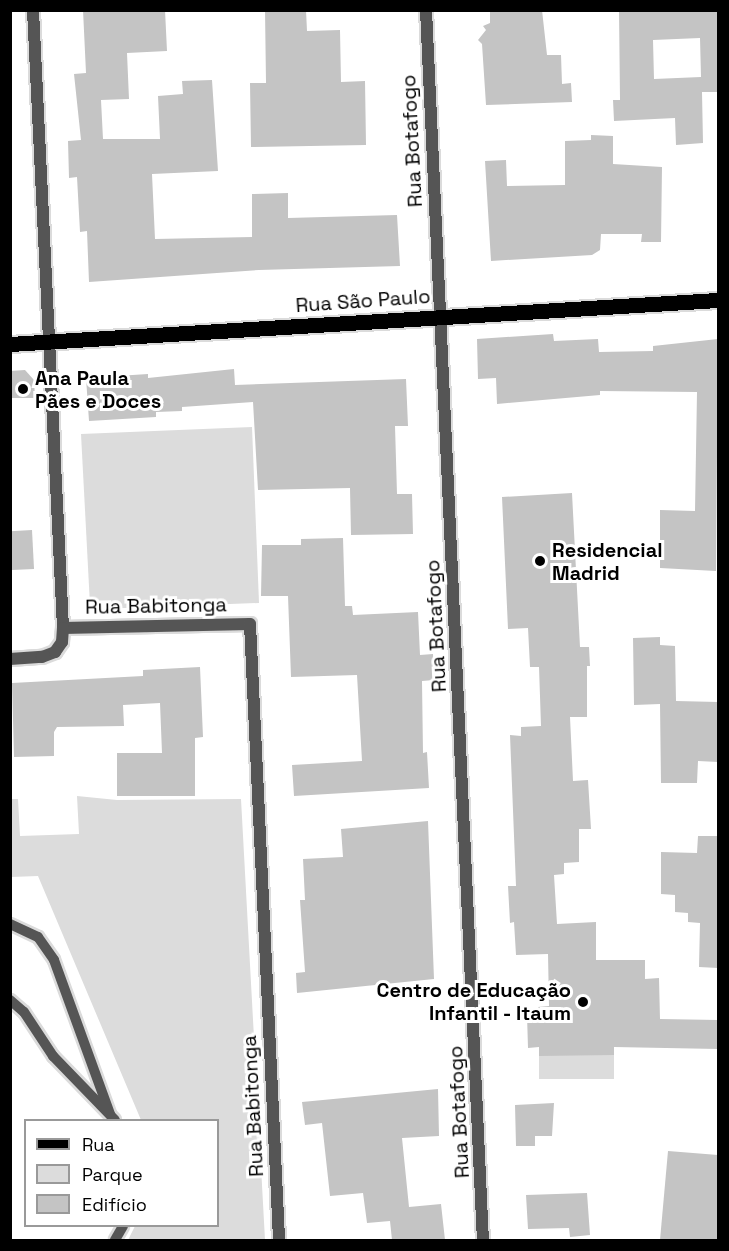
<!DOCTYPE html>
<html>
<head>
<meta charset="utf-8">
<style>
  body { margin:0 }
  #map { position:relative; width:729px; height:1251px; overflow:hidden; background:#fff; font-family:"Space Grotesk",sans-serif }
  div>[style] { position:absolute }
  [style*='--x'] { left:calc(var(--x)*1px); top:calc(var(--y)*1px); width:calc(var(--w)*1px); rotate:calc(var(--a)*1deg) }
  .green>* { inset:0; background:#dcdcdc; transform-origin:0 0 }
  .building>* { inset:0; background:#c4c4c4; transform-origin:0 0 }
  .roads { filter:drop-shadow(2px 0 #dbdbdb) drop-shadow(-2px 0 #dbdbdb) drop-shadow(0 2px #dbdbdb) drop-shadow(0 -2px #dbdbdb) }
  .service>* { height:10px; margin:-5px; padding:0 5px; transform-origin:5px; border-radius:5px; background:#555 }
  .minor>* { height:12px; margin:-6px; padding:0 6px; transform-origin:6px; border-radius:6px; background:#555 }
  .tertiary>* { height:12px; margin:-6px; padding:0 6px; transform-origin:6px; border-radius:6px; background:#555 }
  .primary>* { height:15px; margin:-7.5px; padding:0 7.5px; transform-origin:7.5px; border-radius:7.5px; background:#000 }
  .dots>* { width:16px; height:16px; translate:-50% -50%; box-sizing:border-box; border:3px solid #fff; border-radius:50% }
  span { translate:-50% -50%; white-space:nowrap; text-align:center; line-height:1.15; -webkit-text-stroke:6px #fff; paint-order:stroke }
  .street-label { font-size:20px; color:#000 }
  .poi-label { font-size:20px; color:#000; font-weight:700 }
  .left { translate:0 -50%; text-align:left }
  .right { translate:-100% -50%; text-align:right }
  .frame { position:absolute; inset:0; border:12px solid #000; pointer-events:none }
  .legend { position:absolute; left:24px; top:1119px; width:195px; height:108px; box-sizing:border-box; background:#fff; border:2px solid #999; margin:0; padding:8px 10px; list-style:none; font-size:18px; color:#000 }
  .legend li { display:flex; align-items:center; gap:12px; height:30px }
  .legend b { width:30px; border:2px solid #999 }
</style>
</head>
<body>
<div id="map">
  <div class="green">
    <i style="clip-path:polygon(252px 427px,259px 603px,98px 609px,90px 605px,81px 434px)"></i>
    <i style="clip-path:polygon(77px 796px,117px 800px,241px 799px,265px 1240px,128px 1240px,135px 1226px,218px 1226px,218px 1120px,141px 1120px,38px 876px,11px 877px,11px 799px,18px 799px,20px 836px,79px 834px)"></i>
    <i style="left:614px;top:1055px;width:24px;height:75px;rotate:90deg"></i>
  </div>
  <div class="building">
    <i style="clip-path:polygon(83px 10px,165px 10px,167px 51px,127px 53px,129px 99px,101px 100px,103px 139px,160px 139px,158px 96px,183px 94px,182px 81px,212px 80px,218px 171px,152px 174px,155px 239px,252px 237px,252px 194px,288px 193px,288px 218px,397px 215px,400px 266px,259px 270px,89px 282px,87px 231px,80px 232px,77px 177px,69px 178px,68px 141px,81px 140px,74px 74px,86px 73px)"></i>
    <i style="clip-path:polygon(265px 10px,306px 10px,307px 31px,340px 30px,341px 82px,365px 81px,366px 145px,251px 147px,250px 83px,266px 83px)"></i>
    <i style="clip-path:polygon(542px 10px,547px 55px,561px 55px,562px 84px,571px 83px,572px 102px,486px 105px,482px 44px,478px 40px,486px 30px,483px 26px,490px 23px,490px 11px)"></i>
    <i style="clip-path:polygon(evenodd,619px 10px,718px 10px,718px 92px,702px 92px,703px 143px,676px 145px,675px 118px,614px 121px,613px 100px,620px 100px,619px 10px,700px 38px,701px 77px,654px 79px,653px 40px,700px 38px)"></i>
    <i style="clip-path:polygon(591px 135px,613px 136px,613px 164px,662px 167px,661px 242px,641px 242px,642px 234px,601px 234px,600px 250px,592px 255px,491px 261px,485px 161px,506px 160px,507px 186px,565px 185px,565px 141px,591px 140px)"></i>
    <i style="clip-path:polygon(553px 334px,554px 341px,598px 339px,599px 352px,653px 351px,653px 346px,718px 339px,716px 571px,660px 568px,660px 510px,695px 511px,697px 392px,600px 391px,600px 395px,497px 404px,496px 378px,478px 379px,477px 339px)"></i>
    <i style="clip-path:polygon(234px 369px,235px 385px,406px 379px,408px 426px,395px 426px,397px 494px,412px 494px,413px 534px,351px 535px,350px 488px,258px 490px,253px 402px,182px 407px,182px 411px,156px 412px,156px 417px,89px 421px,86px 378px,148px 374px,148px 378px)"></i>
    <i style="clip-path:polygon(25px 370px,34px 380px,35px 398px,10px 398px,10px 371px)"></i>
    <i style="clip-path:polygon(572px 493px,580px 647px,589px 647px,590px 666px,587px 666px,587px 717px,570px 717px,573px 781px,588px 780px,591px 829px,579px 829px,579px 862px,564px 863px,564px 874px,554px 875px,557px 924px,596px 922px,596px 960px,645px 960px,645px 979px,659px 978px,660px 1019px,718px 1020px,718px 1049px,614px 1047px,614px 1055px,539px 1056px,539px 1047px,528px 1048px,527px 1015px,538px 1015px,538px 1007px,549px 1006px,548px 954px,516px 955px,514px 922px,510px 923px,508px 886px,516px 886px,510px 735px,521px 736px,521px 727px,541px 726px,539px 667px,530px 667px,528px 628px,508px 629px,502px 497px)"></i>
    <i style="left:32px;top:530px;width:39px;height:22px;rotate:87deg"></i>
    <i style="clip-path:polygon(343px 538px,345px 606px,352px 606px,353px 615px,418px 612px,420px 655px,433px 654px,434px 680px,422px 681px,423px 753px,427px 752px,429px 788px,294px 796px,292px 765px,362px 761px,357px 675px,291px 677px,288px 596px,261px 596px,262px 545px,301px 545px,301px 539px)"></i>
    <i style="clip-path:polygon(660px 637px,660px 645px,675px 646px,676px 701px,718px 702px,718px 762px,698px 761px,697px 783px,661px 783px,660px 704px,634px 705px,633px 638px)"></i>
    <i style="clip-path:polygon(200px 667px,203px 737px,195px 738px,195px 796px,117px 796px,117px 753px,162px 753px,160px 703px,123px 705px,124px 726px,57px 727px,54px 732px,54px 756px,14px 757px,12px 683px,143px 676px,143px 670px)"></i>
    <i style="clip-path:polygon(428px 821px,434px 979px,297px 993px,296px 973px,305px 972px,300px 900px,305px 900px,303px 859px,343px 857px,341px 829px)"></i>
    <i style="clip-path:polygon(698px 836px,718px 836px,718px 968px,699px 967px,700px 923px,688px 922px,688px 913px,675px 912px,675px 895px,661px 894px,661px 852px,697px 853px)"></i>
    <i style="clip-path:polygon(438px 1089px,439px 1136px,402px 1138px,409px 1207px,441px 1204px,445px 1240px,392px 1240px,390px 1221px,367px 1223px,363px 1193px,330px 1196px,322px 1123px,305px 1125px,302px 1102px)"></i>
    <i style="clip-path:polygon(554px 1103px,552px 1136px,535px 1136px,535px 1146px,516px 1146px,515px 1105px)"></i>
    <i style="clip-path:polygon(668px 1151px,718px 1155px,718px 1240px,660px 1240px)"></i>
    <i style="clip-path:polygon(587px 1193px,590px 1235px,570px 1237px,569px 1228px,528px 1229px,526px 1195px)"></i>
  </div>
  <div class="roads">
    <div class="service">
      <i style="--x:10;--y:924;--w:31;--a:25"></i>
      <i style="--x:38;--y:937;--w:28;--a:55"></i>
      <i style="--x:54;--y:960;--w:164;--a:70"></i>
      <i style="--x:10;--y:1000;--w:18;--a:41"></i>
      <i style="--x:24;--y:1012;--w:53;--a:56.6"></i>
      <i style="--x:53;--y:1056;--w:89;--a:45.9"></i>
      <i style="--x:115;--y:1240;--w:16;--a:-60"></i>
    </div>
    <div class="minor">
      <i style="--x:33;--y:10;--w:619;--a:87.22"></i>
      <i style="--x:63;--y:628;--w:187;--a:-1.2"></i>
      <i style="--x:250;--y:624;--w:617;--a:87.3"></i>
      <i style="--x:10;--y:659;--w:32;--a:-4"></i>
      <i style="--x:42;--y:657;--w:14;--a:-21"></i>
      <i style="--x:55;--y:652;--w:12;--a:-55"></i>
      <i style="--x:62;--y:642;--w:14;--a:-86"></i>
    </div>
    <div class="tertiary">
      <i style="--x:426;--y:10;--w:1231;--a:87.35"></i>
    </div>
    <div class="primary">
      <i style="--x:10;--y:344;--w:709;--a:-3.56"></i>
    </div>
  </div>
  <div class="dots">
    <i style="left:23px;top:389px;background:#000"></i>
    <i style="left:540px;top:561px;background:#000"></i>
    <i style="left:583px;top:1002px;background:#000"></i>
  </div>
  <div class="street-label">
    <span style="left:412px;top:141px;rotate:-93deg">Rua Botafogo</span>
    <span style="left:363px;top:301px;rotate:-4deg">Rua São Paulo</span>
    <span style="left:156px;top:606px;rotate:-1deg">Rua Babitonga</span>
    <span style="left:436px;top:626px;rotate:-93deg">Rua Botafogo</span>
    <span style="left:253px;top:1106px;rotate:-93deg">Rua Babitonga</span>
    <span style="left:459px;top:1112px;rotate:-93deg">Rua Botafogo</span>
  </div>
  <div class="poi-label">
    <span class="left" style="left:35px;top:390px">Ana Paula<br>Pães e Doces</span>
    <span class="left" style="left:552px;top:562px">Residencial<br>Madrid</span>
    <span class="right" style="left:571px;top:1002px">Centro de Educação<br>Infantil - Itaum</span>
  </div>
  <div class="frame"></div>
  <ul class="legend">
  <li><b style="height:8px;background:#000"></b>Rua</li>
  <li><b style="height:16px;background:#dcdcdc"></b>Parque</li>
  <li><b style="height:16px;background:#c4c4c4"></b>Edifício</li>
  </ul>
</div>
</body>
</html>
